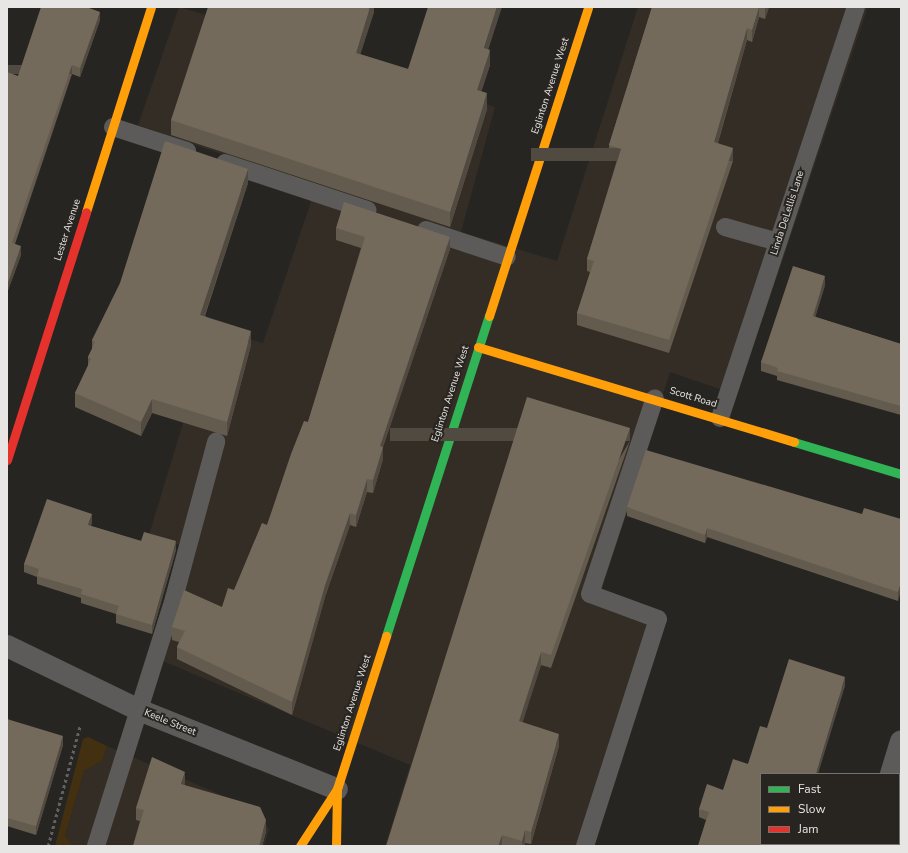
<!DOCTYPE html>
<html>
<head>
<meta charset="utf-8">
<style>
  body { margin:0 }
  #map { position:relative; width:908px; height:853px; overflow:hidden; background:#272522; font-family:"Nunito Sans",sans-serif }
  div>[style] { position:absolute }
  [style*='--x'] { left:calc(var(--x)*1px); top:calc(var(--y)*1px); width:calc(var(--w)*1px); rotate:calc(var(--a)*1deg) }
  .built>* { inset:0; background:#342d25 }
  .green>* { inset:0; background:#433010 }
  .path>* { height:2.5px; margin-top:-1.25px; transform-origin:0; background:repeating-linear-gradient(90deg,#636262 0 3px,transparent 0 6px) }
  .lane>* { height:18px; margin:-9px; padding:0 9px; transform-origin:9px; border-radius:9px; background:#5c5b59 }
  .street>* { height:22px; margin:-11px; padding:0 11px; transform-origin:11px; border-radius:11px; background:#5c5b59 }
  .fast>* { height:9px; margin:-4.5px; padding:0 4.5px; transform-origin:4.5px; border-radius:4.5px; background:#30b455 }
  .slow>* { height:9px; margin:-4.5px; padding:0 4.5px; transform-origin:4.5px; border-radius:4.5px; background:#ff9f0a }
  .jam>* { height:9px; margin:-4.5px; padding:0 4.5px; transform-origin:4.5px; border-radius:4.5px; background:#e5322d }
  .wall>* { inset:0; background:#645b4f }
  .shaded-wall>* { inset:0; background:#514a40; transform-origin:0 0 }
  .building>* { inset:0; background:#746a5c }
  span { translate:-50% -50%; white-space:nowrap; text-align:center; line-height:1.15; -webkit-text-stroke:4px #282521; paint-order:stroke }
  .street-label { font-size:10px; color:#e8e6e4 }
  .frame { position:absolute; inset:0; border:8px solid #e8e6e4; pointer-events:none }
  .legend { position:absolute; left:760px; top:773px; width:140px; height:72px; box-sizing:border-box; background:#282521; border:1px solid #75726f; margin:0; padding:5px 7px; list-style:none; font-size:12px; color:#e8e6e4 }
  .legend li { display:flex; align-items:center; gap:8px; height:20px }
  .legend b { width:20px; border:1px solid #75726f }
</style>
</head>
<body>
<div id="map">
  <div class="built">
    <i style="clip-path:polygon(179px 7px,353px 59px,495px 107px,461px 232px,557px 261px,638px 7px,868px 7px,737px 395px,670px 372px,601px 592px,662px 617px,591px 846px,385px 846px,410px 765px,151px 656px,188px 548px,149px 535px,184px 420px,197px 324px,263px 343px,316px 187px,138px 125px)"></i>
    <i style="clip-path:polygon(107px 746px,261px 812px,269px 830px,264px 846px,73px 846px,65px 836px,84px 771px,102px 761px)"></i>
  </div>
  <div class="green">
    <i style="clip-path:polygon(88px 737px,107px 746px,102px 761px,84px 771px,65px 836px,73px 846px,55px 846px,83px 739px)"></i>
  </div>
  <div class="path">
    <i style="--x:48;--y:846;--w:124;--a:-75.1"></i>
  </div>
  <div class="lane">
    <i style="--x:113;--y:127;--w:78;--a:18"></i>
    <i style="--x:225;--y:163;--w:150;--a:18.3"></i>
    <i style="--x:725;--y:227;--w:55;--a:15.8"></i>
    <i style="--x:426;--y:230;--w:85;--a:18.4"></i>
    <i style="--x:720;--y:418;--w:433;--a:-71.7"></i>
    <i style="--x:96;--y:846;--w:260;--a:-72.5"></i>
    <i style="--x:174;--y:598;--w:162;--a:-74.9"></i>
    <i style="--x:585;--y:846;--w:238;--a:-72.2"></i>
    <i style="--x:658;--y:619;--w:72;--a:-159.8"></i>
    <i style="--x:590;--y:594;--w:206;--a:-71.7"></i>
  </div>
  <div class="street">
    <i style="--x:7;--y:646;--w:147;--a:25.9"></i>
    <i style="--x:139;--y:710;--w:213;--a:21.8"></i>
    <i style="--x:891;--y:774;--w:34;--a:-73"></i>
    <i style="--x:868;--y:846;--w:2;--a:-90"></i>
  </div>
  <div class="fast">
    <i style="--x:794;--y:442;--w:112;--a:16.7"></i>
    <i style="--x:386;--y:636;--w:336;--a:-72.2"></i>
  </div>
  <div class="slow">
    <i style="--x:86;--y:212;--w:215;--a:-72.4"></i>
    <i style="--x:489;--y:316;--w:324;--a:-72.2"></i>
    <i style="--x:478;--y:347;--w:330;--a:16.7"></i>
    <i style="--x:300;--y:846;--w:68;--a:-57"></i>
    <i style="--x:337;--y:789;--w:161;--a:-72.2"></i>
    <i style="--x:336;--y:846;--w:57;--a:-89"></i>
  </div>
  <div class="jam">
    <i style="--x:7;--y:460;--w:260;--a:-72.3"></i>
  </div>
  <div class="wall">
    <i style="clip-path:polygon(374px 7px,374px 12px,360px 54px,408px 69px,488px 50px,490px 65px,481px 92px,487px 109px,450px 227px,171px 135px,171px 120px)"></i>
    <i style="clip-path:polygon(652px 7px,769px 7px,765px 19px,759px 17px,752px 42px,747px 40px,718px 143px,733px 161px,669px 353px,577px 325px,577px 313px,590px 272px,587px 271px,587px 259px,617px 160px,609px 158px,609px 145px)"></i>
    <i style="clip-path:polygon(91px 9px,100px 20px,80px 77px,72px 74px,15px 244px,21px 255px,7px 293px,18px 76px)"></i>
    <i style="clip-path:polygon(248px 183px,205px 316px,251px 345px,227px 436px,152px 413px,141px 436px,75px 407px,75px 393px,88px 366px,88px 357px,92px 350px,92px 340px)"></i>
    <i style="clip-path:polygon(336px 228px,450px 249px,383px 447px,383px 459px,373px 493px,367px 492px,356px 527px,350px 525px,325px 597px,292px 715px,177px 659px,177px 647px,179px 642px,172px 640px,172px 627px,222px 607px,234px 590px,267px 525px,308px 422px,361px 248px,336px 240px)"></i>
    <i style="clip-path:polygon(825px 285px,815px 317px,901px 344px,901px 415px,777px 380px,777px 376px,761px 371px,761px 362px)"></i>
    <i style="clip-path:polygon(630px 441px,551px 668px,541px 665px,522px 722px,559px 746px,531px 844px,525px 843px,525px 846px,386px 846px)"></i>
    <i style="clip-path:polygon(627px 507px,862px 514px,901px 519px,898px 601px,707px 537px,705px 543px,627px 516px)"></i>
    <i style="clip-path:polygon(92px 522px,91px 526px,141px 541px,176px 550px,152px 634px,116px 623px,116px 614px,81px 603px,81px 598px,37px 584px,37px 577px,24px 572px,24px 564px)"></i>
    <i style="clip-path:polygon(845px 686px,761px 844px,786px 844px,785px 846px,698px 846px,706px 820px,699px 817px,699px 809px,723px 790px,748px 764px,767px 728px)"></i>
    <i style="clip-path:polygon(7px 719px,63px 745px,36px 835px,7px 826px)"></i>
    <i style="clip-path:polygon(185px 784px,184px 785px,266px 832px,262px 846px,133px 846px,140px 821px,136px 820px,136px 808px)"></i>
  </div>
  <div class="shaded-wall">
    <i style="clip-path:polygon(370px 7px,374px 7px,374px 12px,356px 68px,356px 53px)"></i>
    <i style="clip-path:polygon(497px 7px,502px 7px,484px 63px,484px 48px)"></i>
    <i style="clip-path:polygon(759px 7px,759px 17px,752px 42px,752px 30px)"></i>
    <i style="clip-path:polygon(765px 7px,769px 7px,765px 19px)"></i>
    <i style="clip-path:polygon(100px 12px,100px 20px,80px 77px,80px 68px)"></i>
    <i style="clip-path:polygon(747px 28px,747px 40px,714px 155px,714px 142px)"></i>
    <i style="clip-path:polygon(490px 50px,490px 65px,477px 105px,477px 90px)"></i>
    <i style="left:72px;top:65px;width:9px;height:188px;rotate:90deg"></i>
    <i style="clip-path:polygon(487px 93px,487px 109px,450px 227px,450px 212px)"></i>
    <i style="left:733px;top:148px;width:13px;height:202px;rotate:90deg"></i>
    <i style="clip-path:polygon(248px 169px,248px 183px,200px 329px,200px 315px)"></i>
    <i style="clip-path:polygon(450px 237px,450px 249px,383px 447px,383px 459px,373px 493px,373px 480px,380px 446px)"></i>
    <i style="clip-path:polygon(21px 246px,21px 255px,7px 293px,7px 285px)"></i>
    <i style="clip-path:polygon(825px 276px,825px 285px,813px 325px,813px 316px)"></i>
    <i style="clip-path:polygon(251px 331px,251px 345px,227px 436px,227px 422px)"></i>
    <i style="clip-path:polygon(152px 399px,152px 413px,141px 436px,141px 422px)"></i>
    <i style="left:630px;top:428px;width:13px;height:240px;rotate:90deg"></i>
    <i style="clip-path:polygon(367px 479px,367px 492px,356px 527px,356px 515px)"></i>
    <i style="clip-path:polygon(350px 513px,350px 525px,325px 597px,292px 715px,292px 702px,325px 585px)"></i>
    <i style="clip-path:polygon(92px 514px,92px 522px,88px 534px,88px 525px)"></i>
    <i style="clip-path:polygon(707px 528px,707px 537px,705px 543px,705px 535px)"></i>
    <i style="clip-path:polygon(176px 541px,176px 550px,152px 634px,152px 625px)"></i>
    <i style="clip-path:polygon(901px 583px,901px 591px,898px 601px,898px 592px)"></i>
    <i style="clip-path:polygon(541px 652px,541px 665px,519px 734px,519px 721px)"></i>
    <i style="clip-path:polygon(845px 677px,845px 686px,818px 774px,816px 774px)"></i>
    <i style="clip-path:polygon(559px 734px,559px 746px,531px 844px,531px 832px)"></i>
    <i style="clip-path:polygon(63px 736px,63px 745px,36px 835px,36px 826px)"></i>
    <i style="clip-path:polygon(185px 772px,185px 784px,181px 797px,181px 784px)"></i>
    <i style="clip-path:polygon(266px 820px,266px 832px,262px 846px,259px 846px)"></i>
    <i style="clip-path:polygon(525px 830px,525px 846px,522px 846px,522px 841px)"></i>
    <i style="clip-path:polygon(502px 835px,502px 846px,498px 846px)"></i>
  </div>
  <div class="building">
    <i style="clip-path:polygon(41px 7px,89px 7px,89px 8px,100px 12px,80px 68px,72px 65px,12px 243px,21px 246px,7px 285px,7px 72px,18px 76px)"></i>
    <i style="clip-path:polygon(208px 7px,370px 7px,356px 53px,408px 69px,428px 7px,497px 7px,484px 48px,490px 50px,477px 90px,487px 93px,450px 212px,171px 120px)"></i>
    <i style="clip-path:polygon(652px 7px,759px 7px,752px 30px,747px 28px,714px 142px,733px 148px,669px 340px,577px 313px,594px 261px,587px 259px,621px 149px,609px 145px)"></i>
    <i style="clip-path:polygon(165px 141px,248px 169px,200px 315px,251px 331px,227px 422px,152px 399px,141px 422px,75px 393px,91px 359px,88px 357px,95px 342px,92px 340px,120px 283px)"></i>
    <i style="clip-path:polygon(344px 202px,450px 237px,380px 446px,383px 447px,373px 480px,367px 479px,356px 515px,350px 513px,325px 585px,292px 702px,177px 647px,185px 631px,172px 627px,184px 590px,222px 607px,228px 588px,234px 590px,262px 523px,267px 525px,291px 454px,304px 421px,308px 422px,365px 237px,336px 228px)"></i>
    <i style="clip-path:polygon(793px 266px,825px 276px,813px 316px,901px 344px,901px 406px,777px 371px,778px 368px,761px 362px)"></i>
    <i style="clip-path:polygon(527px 397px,630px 428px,551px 655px,541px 652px,519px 721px,559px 734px,531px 832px,525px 830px,522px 841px,502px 835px,498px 846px,386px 846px)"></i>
    <i style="clip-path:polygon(646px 450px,862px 514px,864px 508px,901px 519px,901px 583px,898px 592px,707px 528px,705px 535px,627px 507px)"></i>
    <i style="clip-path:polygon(47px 499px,92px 514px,88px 525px,141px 541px,144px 532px,176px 541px,152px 625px,116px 614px,119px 606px,81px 594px,82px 589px,37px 576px,39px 569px,24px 564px)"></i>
    <i style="clip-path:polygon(789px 659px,845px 677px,816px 774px,761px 774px,761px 844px,783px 844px,782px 846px,698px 846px,709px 812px,699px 809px,707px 784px,723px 790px,733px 759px,748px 764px,760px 726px,767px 728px)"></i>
    <i style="clip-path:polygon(7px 719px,63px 736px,36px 826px,7px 818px)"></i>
    <i style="clip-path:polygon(152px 757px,185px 772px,181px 784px,260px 807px,266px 820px,259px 846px,133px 846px,144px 810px,136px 808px)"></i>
  </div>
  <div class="street-label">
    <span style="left:551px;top:86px;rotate:-72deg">Eglinton Avenue West</span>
    <span style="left:788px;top:213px;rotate:-72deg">Linda DeLellis Lane</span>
    <span style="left:68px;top:230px;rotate:-72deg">Lester Avenue</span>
    <span style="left:451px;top:394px;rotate:-72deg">Eglinton Avenue West</span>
    <span style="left:693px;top:398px;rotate:17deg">Scott Road</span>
    <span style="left:353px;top:703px;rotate:-72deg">Eglinton Avenue West</span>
    <span style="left:170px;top:723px;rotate:22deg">Keele Street</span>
  </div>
  <div class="frame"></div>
  <ul class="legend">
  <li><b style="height:5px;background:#30b455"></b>Fast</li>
  <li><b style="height:5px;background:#ff9f0a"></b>Slow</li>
  <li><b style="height:5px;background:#e5322d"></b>Jam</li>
  </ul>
</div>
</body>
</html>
